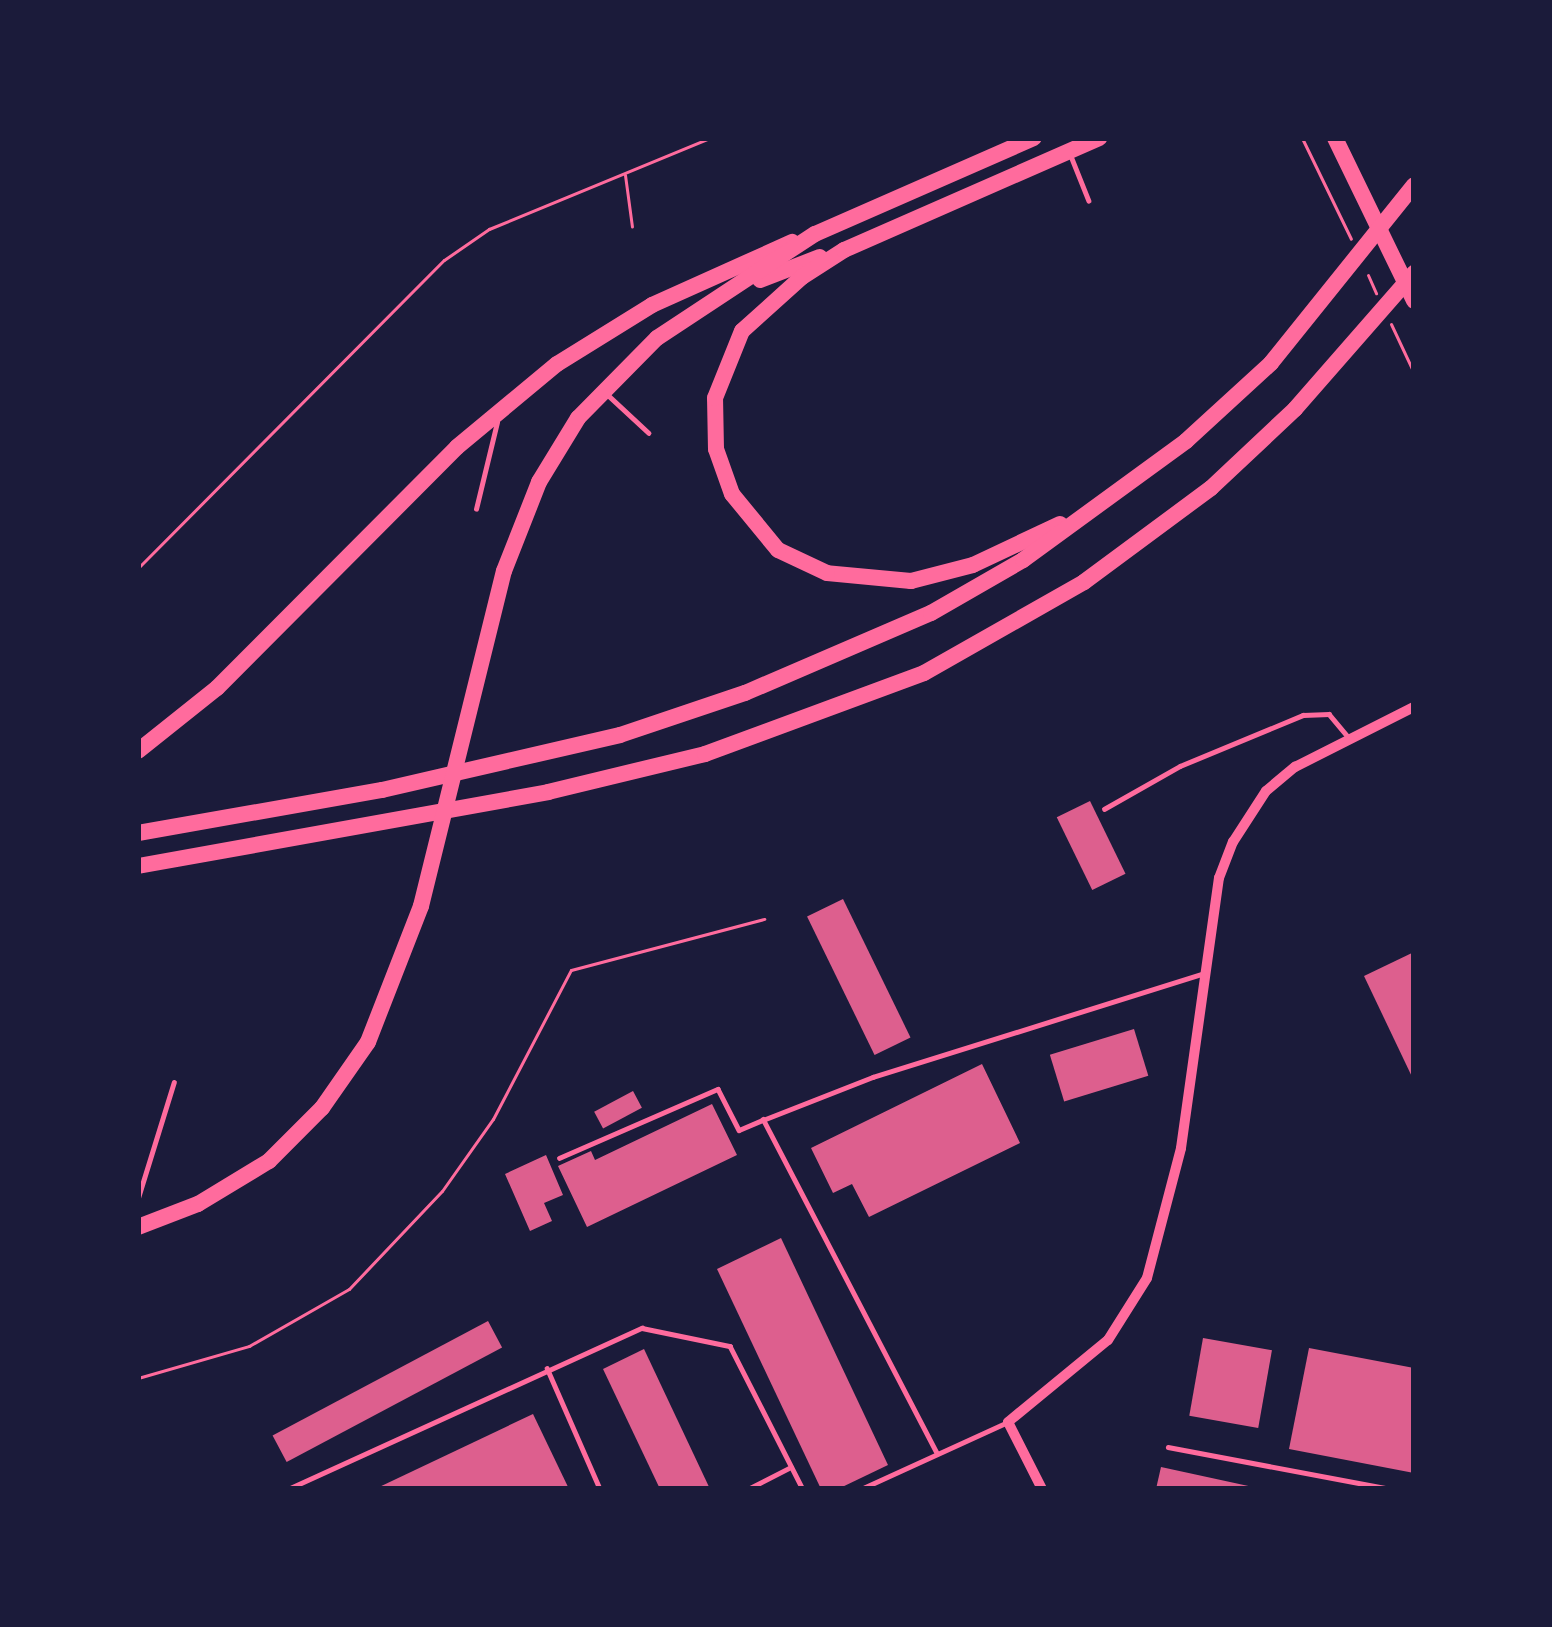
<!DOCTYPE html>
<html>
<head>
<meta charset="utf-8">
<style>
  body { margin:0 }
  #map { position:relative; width:1552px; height:1627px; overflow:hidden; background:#1b1b3a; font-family:Helvetica,sans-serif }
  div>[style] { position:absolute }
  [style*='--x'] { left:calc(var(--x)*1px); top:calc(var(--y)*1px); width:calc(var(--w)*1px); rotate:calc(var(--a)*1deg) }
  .building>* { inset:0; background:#dd5f8e; transform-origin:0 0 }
  .path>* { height:3px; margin:-1.5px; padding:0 1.5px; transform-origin:1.5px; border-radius:1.5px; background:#ff6b9d }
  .service>* { height:4.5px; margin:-2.25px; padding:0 2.25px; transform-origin:2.25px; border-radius:2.25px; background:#ff6b9d }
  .minor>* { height:10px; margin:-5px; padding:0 5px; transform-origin:5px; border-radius:5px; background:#ff6b9d }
  .primary>* { height:16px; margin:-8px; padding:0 8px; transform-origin:8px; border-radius:8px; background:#ff6b9d }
  .trunk>* { height:16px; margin:-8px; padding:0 8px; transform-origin:8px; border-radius:8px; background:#ff6b9d }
  span { translate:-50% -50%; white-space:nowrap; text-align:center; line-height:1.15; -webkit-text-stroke:9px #1b1b3a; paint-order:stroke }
  .frame { position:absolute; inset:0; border:141px solid #1b1b3a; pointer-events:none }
</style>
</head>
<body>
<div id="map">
  <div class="building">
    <i style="left:1090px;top:801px;width:81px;height:37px;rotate:64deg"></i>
    <i style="left:843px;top:899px;width:154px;height:40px;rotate:64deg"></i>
    <i style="clip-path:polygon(1414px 952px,1414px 1081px,1364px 976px)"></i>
    <i style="left:1134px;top:1029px;width:49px;height:88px;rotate:73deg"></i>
    <i style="clip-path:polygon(982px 1064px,1020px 1143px,869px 1217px,852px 1184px,833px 1193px,811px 1148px)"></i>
    <i style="left:633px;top:1091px;width:19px;height:44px;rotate:62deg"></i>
    <i style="clip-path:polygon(712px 1104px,737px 1155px,587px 1227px,558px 1166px,591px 1151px,595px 1160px)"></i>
    <i style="clip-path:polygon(546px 1155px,563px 1195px,544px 1203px,552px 1221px,530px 1231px,505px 1174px)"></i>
    <i style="clip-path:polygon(781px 1238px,888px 1465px,838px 1489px,821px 1489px,717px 1269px)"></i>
    <i style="left:488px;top:1321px;width:30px;height:244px;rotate:62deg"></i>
    <i style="left:1203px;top:1338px;width:70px;height:79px;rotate:10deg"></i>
    <i style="clip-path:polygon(1309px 1348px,1414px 1368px,1414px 1473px,1289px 1449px)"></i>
    <i style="clip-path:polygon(644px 1349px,710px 1489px,660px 1489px,603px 1369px)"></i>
    <i style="clip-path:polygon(533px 1414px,569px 1489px,375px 1489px)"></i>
    <i style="clip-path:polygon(1161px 1467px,1253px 1487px,1253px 1489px,1156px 1489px)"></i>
  </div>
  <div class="path">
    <i style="--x:1302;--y:138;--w:112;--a:64.1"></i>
    <i style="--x:625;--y:175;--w:52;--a:82.3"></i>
    <i style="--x:1368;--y:275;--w:20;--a:66"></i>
    <i style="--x:1391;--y:324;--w:54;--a:64.9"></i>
    <i style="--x:138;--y:568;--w:434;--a:-45.2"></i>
    <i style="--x:444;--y:260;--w:55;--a:-34.6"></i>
    <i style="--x:489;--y:229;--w:239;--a:-22.4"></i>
    <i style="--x:138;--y:1378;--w:116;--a:-16.1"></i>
    <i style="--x:249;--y:1346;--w:115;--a:-29.7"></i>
    <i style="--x:349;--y:1289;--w:135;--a:-46.5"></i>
    <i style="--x:442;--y:1191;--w:88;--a:-54.7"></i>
    <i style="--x:493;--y:1119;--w:168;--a:-62.4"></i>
    <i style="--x:571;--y:970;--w:200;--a:-14.8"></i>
  </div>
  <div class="service">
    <i style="--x:1071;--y:156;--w:48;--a:68.2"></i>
    <i style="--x:609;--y:396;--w:54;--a:42.8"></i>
    <i style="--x:476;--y:509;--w:89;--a:-76.4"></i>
    <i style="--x:1104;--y:809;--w:87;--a:-29.5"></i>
    <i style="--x:1180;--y:766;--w:133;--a:-22.5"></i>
    <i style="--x:1303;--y:715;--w:26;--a:-2"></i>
    <i style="--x:1329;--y:714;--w:33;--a:50"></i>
    <i style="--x:559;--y:1158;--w:173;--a:-23.5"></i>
    <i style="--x:718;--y:1089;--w:46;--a:62.9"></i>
    <i style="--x:739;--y:1130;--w:26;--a:-23"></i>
    <i style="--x:138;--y:1198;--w:121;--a:-72.8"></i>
    <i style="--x:547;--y:1368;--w:132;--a:66.3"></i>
    <i style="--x:1168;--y:1447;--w:226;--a:10.7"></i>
    <i style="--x:937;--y:1454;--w:377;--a:-117.5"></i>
    <i style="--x:763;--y:1120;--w:118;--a:-21.4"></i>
    <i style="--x:873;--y:1077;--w:345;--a:-17.4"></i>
    <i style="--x:288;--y:1489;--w:389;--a:-24.5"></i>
    <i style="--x:642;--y:1328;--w:90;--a:11.6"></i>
    <i style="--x:730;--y:1346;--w:161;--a:63"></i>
    <i style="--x:748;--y:1489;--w:48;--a:-27.1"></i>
    <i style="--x:861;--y:1489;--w:162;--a:-24.5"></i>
  </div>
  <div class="minor">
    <i style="--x:1042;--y:1489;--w:75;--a:-116.9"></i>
    <i style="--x:1008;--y:1422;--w:129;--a:-39.4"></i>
    <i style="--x:1108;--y:1340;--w:73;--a:-57.8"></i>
    <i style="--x:1147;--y:1278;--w:134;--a:-75.3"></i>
    <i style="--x:1181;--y:1148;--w:273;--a:-82"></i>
    <i style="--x:1219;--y:878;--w:39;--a:-69"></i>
    <i style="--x:1233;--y:842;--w:61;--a:-57.1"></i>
    <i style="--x:1266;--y:791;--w:38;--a:-40"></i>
    <i style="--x:1295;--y:767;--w:133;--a:-26.8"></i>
  </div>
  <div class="primary">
    <i style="--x:1335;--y:138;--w:181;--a:64.1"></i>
  </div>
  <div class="trunk">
    <i style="--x:760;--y:280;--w:64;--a:-21"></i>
    <i style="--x:1060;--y:524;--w:96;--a:154.8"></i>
    <i style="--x:973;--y:565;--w:64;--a:165.5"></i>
    <i style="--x:911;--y:581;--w:84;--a:-174.6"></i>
    <i style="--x:827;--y:573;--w:54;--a:-154.9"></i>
    <i style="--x:778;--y:550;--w:72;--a:-129.4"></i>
    <i style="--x:732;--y:494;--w:48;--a:-109.6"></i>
    <i style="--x:716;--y:449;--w:51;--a:-91.1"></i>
    <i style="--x:715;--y:398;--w:72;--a:-68.1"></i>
    <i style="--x:742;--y:331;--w:81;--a:-42"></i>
    <i style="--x:802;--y:277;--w:50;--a:-32.7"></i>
    <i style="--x:844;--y:250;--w:279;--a:-23.7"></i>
    <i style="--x:138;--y:751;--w:101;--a:-38.6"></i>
    <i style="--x:217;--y:688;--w:340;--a:-45.1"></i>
    <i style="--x:457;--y:447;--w:130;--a:-39.7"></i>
    <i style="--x:557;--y:364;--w:112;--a:-31.8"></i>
    <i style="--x:652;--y:305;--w:154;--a:-24.2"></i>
    <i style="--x:138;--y:833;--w:248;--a:-10"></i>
    <i style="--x:382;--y:790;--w:244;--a:-13"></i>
    <i style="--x:620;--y:735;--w:132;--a:-18.6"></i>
    <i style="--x:745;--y:693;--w:202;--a:-23.3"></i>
    <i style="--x:931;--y:613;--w:106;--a:-29.9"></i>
    <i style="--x:1023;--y:560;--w:202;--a:-36.1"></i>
    <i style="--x:1186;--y:441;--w:115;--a:-42.5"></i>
    <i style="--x:1271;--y:363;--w:228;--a:-51.2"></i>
    <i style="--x:138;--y:866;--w:417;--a:-10.2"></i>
    <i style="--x:548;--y:792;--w:162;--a:-13.6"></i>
    <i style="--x:705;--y:754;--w:233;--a:-20.3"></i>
    <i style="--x:924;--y:673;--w:184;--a:-29.6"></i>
    <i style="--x:1084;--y:582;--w:158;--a:-36.5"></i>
    <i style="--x:1211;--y:488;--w:115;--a:-43.2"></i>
    <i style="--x:1295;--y:409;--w:181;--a:-48.8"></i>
    <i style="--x:138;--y:1227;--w:64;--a:-21"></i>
    <i style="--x:198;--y:1204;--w:83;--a:-31.2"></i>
    <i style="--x:269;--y:1161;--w:75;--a:-45"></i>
    <i style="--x:322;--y:1108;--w:80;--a:-55.1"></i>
    <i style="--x:368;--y:1042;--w:146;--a:-68.7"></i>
    <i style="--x:421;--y:906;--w:345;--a:-76.1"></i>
    <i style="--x:504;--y:571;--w:96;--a:-68.5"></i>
    <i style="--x:539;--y:482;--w:75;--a:-58.6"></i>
    <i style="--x:578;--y:418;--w:112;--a:-45.4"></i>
    <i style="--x:657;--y:338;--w:189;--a:-33.4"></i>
    <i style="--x:815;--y:234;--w:239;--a:-23.7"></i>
  </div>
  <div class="frame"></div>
</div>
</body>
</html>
